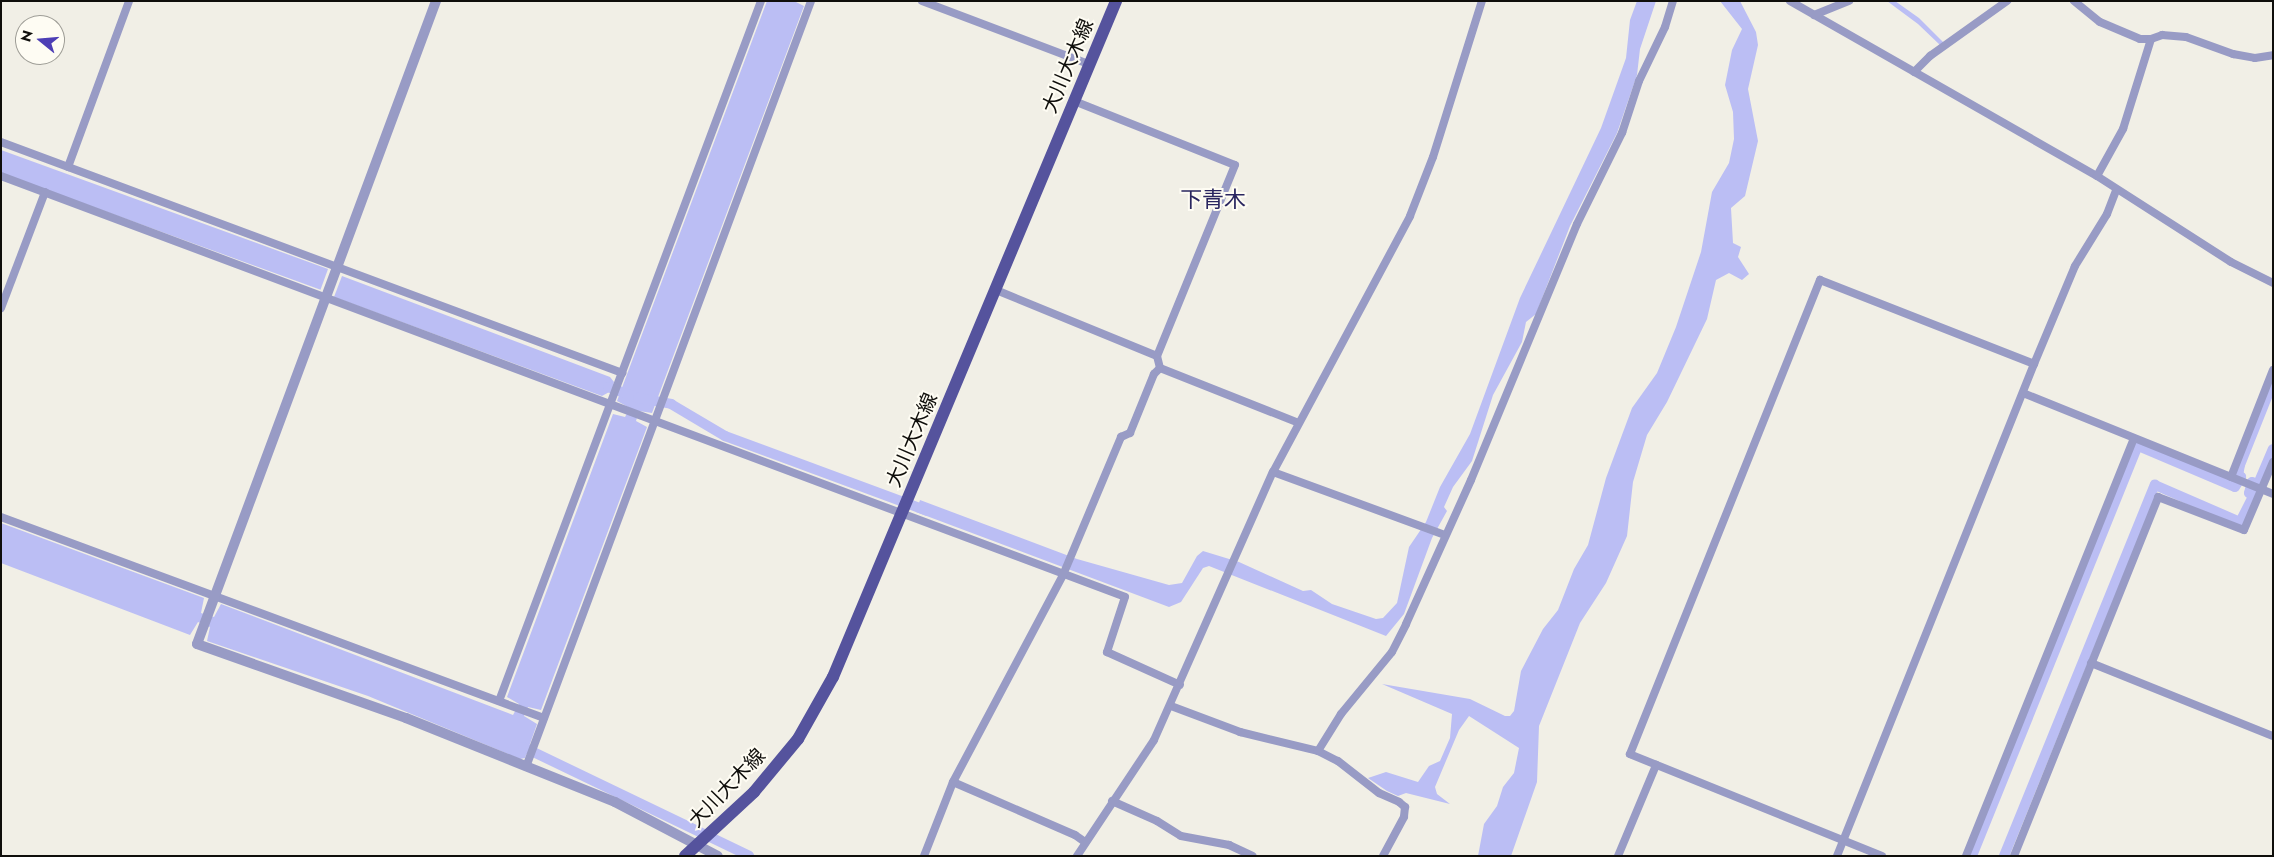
<!DOCTYPE html>
<html>
<head>
<meta charset="utf-8">
<style>
  body { margin:0 }
  #map { position:relative; width:2274px; height:857px; overflow:hidden; background:#f1efe6; font-family:Jost,"Noto Sans JP",sans-serif }
  div>[style] { position:absolute }
  [style*='--x'] { left:calc(var(--x)*1px); top:calc(var(--y)*1px); width:calc(var(--w)*1px); rotate:calc(var(--a)*1deg) }
  .water>* { inset:0; background:#bbbef4; transform-origin:0 0 }
  .canal>* { height:10px; margin:-5px; padding:0 5px; transform-origin:5px; border-radius:5px; background:#bbbef4 }
  .minor>* { height:8px; margin:-4px; padding:0 4px; transform-origin:4px; border-radius:4px; background:#989bc5 }
  .tertiary>* { height:10px; margin:-5px; padding:0 5px; transform-origin:5px; border-radius:5px; background:#989bc5 }
  .primary>* { height:12px; margin:-6px; padding:0 6px; transform-origin:6px; border-radius:6px; background:#55539d }
  span { translate:-50% -50%; white-space:nowrap; text-align:center; line-height:1.15; -webkit-text-stroke:4px #fefcf3; paint-order:stroke }
  .street-label { font-size:20px; color:#0f0e0b }
  .quarter-label { font-size:22px; color:#29255f }
  .frame { position:absolute; inset:0; border:2px solid #0f0e0b; pointer-events:none }
  .north { position:absolute; left:15px; top:15px; width:50px; height:50px; box-sizing:border-box; background:#fefcf3; border:1px solid #9e9d96; border-radius:50%; rotate:287deg; font-size:14px; font-weight:700; line-height:20px; text-align:center; color:#0f0e0b }
  .north::after { content:''; display:block; margin:auto; width:18px; height:22px; background:#4d3eb5; clip-path:polygon(50% 0,100% 100%,50% 72%,0 100%) }
</style>
</head>
<body>
<div id="map">
  <div class="water">
    <i style="clip-path:polygon(767px 1px,794px 1px,804px 6px,652px 413px,639px 411px,636px 421px,647px 427px,541px 710px,528px 707px,524px 716px,537px 724px,525px 758px,520px 759px,368px 696px,207px 641px,210px 627px,198px 622px,190px 635px,1px 563px,1px 523px,204px 598px,201px 613px,214px 617px,221px 604px,513px 715px,519px 704px,507px 697px,613px 414px,625px 417px,630px 408px,617px 401px)"></i>
    <i style="clip-path:polygon(1637px 1px,1656px 1px,1640px 49px,1637px 75px,1617px 133px,1570px 226px,1536px 314px,1526px 322px,1522px 342px,1493px 395px,1472px 461px,1453px 487px,1444px 507px,1447px 511px,1432px 538px,1404px 614px,1386px 636px,1209px 566px,1203px 568px,1181px 602px,1169px 607px,916px 512px,920px 500px,1077px 559px,1169px 585px,1182px 583px,1197px 556px,1203px 551px,1239px 562px,1303px 591px,1311px 590px,1332px 604px,1376px 619px,1383px 618px,1397px 603px,1409px 547px,1426px 522px,1440px 487px,1470px 434px,1520px 298px,1601px 128px,1626px 58px,1630px 20px)"></i>
    <i style="clip-path:polygon(1720px 1px,1740px 1px,1756px 32px,1758px 45px,1748px 89px,1758px 141px,1745px 196px,1731px 208px,1733px 243px,1741px 247px,1738px 257px,1749px 274px,1742px 280px,1729px 273px,1716px 280px,1707px 319px,1667px 402px,1647px 435px,1633px 482px,1627px 536px,1606px 583px,1580px 623px,1539px 726px,1537px 782px,1511px 856px,1478px 856px,1484px 824px,1497px 806px,1503px 787px,1514px 773px,1519px 748px,1469px 716px,1459px 730px,1435px 787px,1437px 794px,1450px 804px,1406px 793px,1398px 796px,1387px 791px,1368px 778px,1386px 772px,1418px 782px,1429px 766px,1440px 761px,1450px 738px,1452px 714px,1382px 684px,1470px 699px,1505px 716px,1510px 716px,1514px 711px,1521px 671px,1543px 629px,1558px 610px,1574px 569px,1588px 545px,1606px 478px,1632px 408px,1657px 373px,1676px 327px,1701px 252px,1712px 192px,1729px 163px,1734px 139px,1733px 112px,1725px 85px,1732px 50px,1742px 29px)"></i>
    <i style="clip-path:polygon(1887px 1px,1895px 1px,1919px 18px,1944px 43px,1940px 45px,1918px 24px)"></i>
    <i style="left:1px;top:150px;width:348px;height:22px;rotate:20deg"></i>
    <i style="clip-path:polygon(342px 276px,610px 377px,614px 382px,611px 391px,602px 396px,334px 297px)"></i>
  </div>
  <div class="canal">
    <i style="--x:608;--y:387;--w:32;--a:20"></i>
    <i style="--x:638;--y:398;--w:34;--a:10"></i>
    <i style="--x:671;--y:404;--w:63;--a:30.7"></i>
    <i style="--x:725;--y:436;--w:216;--a:20.3"></i>
    <i style="--x:523;--y:747;--w:251;--a:25.7"></i>
    <i style="--x:1972;--y:856;--w:442;--a:-68"></i>
    <i style="--x:2138;--y:446;--w:105;--a:22.9"></i>
    <i style="--x:2235;--y:487;--w:12;--a:-59"></i>
    <i style="--x:2241;--y:477;--w:3;--a:-162"></i>
    <i style="--x:2238;--y:476;--w:11;--a:-80"></i>
    <i style="--x:2240;--y:465;--w:89;--a:-68.3"></i>
    <i style="--x:2004;--y:856;--w:401;--a:-67.9"></i>
    <i style="--x:2155;--y:485;--w:93;--a:23.5"></i>
    <i style="--x:2240;--y:522;--w:31;--a:-63"></i>
    <i style="--x:2254;--y:494;--w:5;--a:-169"></i>
    <i style="--x:2249;--y:493;--w:11;--a:-75"></i>
    <i style="--x:2252;--y:482;--w:6;--a:18"></i>
    <i style="--x:2258;--y:484;--w:38;--a:-67"></i>
  </div>
  <div class="minor">
    <i style="--x:922;--y:1;--w:178;--a:20.7"></i>
    <i style="--x:1790;--y:1;--w:353;--a:29.7"></i>
    <i style="--x:2097;--y:176;--w:159;--a:32.7"></i>
    <i style="--x:2231;--y:262;--w:47;--a:26.6"></i>
    <i style="--x:2074;--y:1;--w:33;--a:39"></i>
    <i style="--x:2100;--y:22;--w:43;--a:23"></i>
    <i style="--x:2140;--y:39;--w:11;--a:0"></i>
    <i style="--x:2151;--y:39;--w:12;--a:-20"></i>
    <i style="--x:2162;--y:35;--w:24;--a:5"></i>
    <i style="--x:2186;--y:37;--w:50;--a:19.9"></i>
    <i style="--x:2233;--y:54;--w:22;--a:10"></i>
    <i style="--x:2255;--y:58;--w:18;--a:-9"></i>
    <i style="--x:1814;--y:15;--w:38;--a:-22"></i>
    <i style="--x:1914;--y:72;--w:23;--a:-45"></i>
    <i style="--x:1930;--y:56;--w:95;--a:-35.5"></i>
    <i style="--x:1074;--y:101;--w:173;--a:21.7"></i>
    <i style="--x:1235;--y:165;--w:206;--a:112.2"></i>
    <i style="--x:1157;--y:356;--w:12;--a:76"></i>
    <i style="--x:1;--y:142;--w:663;--a:20.4"></i>
    <i style="--x:68;--y:167;--w:177;--a:-69.8"></i>
    <i style="--x:1;--y:176;--w:1200;--a:20.53"></i>
    <i style="--x:1125;--y:597;--w:58;--a:108.1"></i>
    <i style="--x:1107;--y:652;--w:80;--a:24.3"></i>
    <i style="--x:2097;--y:176;--w:54;--a:-61"></i>
    <i style="--x:2123;--y:129;--w:94;--a:-72.7"></i>
    <i style="--x:996;--y:290;--w:174;--a:22.3"></i>
    <i style="--x:1;--y:308;--w:124;--a:-69.2"></i>
    <i style="--x:1160;--y:368;--w:149;--a:21.6"></i>
    <i style="--x:2023;--y:393;--w:270;--a:22"></i>
    <i style="--x:1273;--y:472;--w:183;--a:20.1"></i>
    <i style="--x:2231;--y:477;--w:115;--a:-68.6"></i>
    <i style="--x:1;--y:517;--w:579;--a:20.31"></i>
    <i style="--x:2091;--y:663;--w:196;--a:21.9"></i>
    <i style="--x:499;--y:701;--w:747;--a:-69.48"></i>
    <i style="--x:1171;--y:706;--w:74;--a:20.6"></i>
    <i style="--x:1240;--y:732;--w:80;--a:13.7"></i>
    <i style="--x:1318;--y:751;--w:22;--a:27"></i>
    <i style="--x:1338;--y:761;--w:52;--a:38"></i>
    <i style="--x:1379;--y:793;--w:22;--a:24"></i>
    <i style="--x:1399;--y:802;--w:8;--a:40"></i>
    <i style="--x:1405;--y:807;--w:10;--a:96"></i>
    <i style="--x:1404;--y:817;--w:44;--a:118.3"></i>
    <i style="--x:1318;--y:751;--w:44;--a:-58.1"></i>
    <i style="--x:1341;--y:714;--w:80;--a:-50.6"></i>
    <i style="--x:1392;--y:652;--w:31;--a:-63"></i>
    <i style="--x:1406;--y:624;--w:158;--a:-65.7"></i>
    <i style="--x:1471;--y:480;--w:277;--a:-67.5"></i>
    <i style="--x:1577;--y:224;--w:102;--a:-63.7"></i>
    <i style="--x:1622;--y:133;--w:55;--a:-71.9"></i>
    <i style="--x:1639;--y:81;--w:60;--a:-64.3"></i>
    <i style="--x:1665;--y:27;--w:27;--a:-73"></i>
    <i style="--x:526;--y:767;--w:817;--a:-69.59"></i>
    <i style="--x:953;--y:782;--w:133;--a:23.5"></i>
    <i style="--x:1075;--y:835;--w:12;--a:35"></i>
    <i style="--x:1112;--y:801;--w:49;--a:24"></i>
    <i style="--x:1157;--y:821;--w:28;--a:32"></i>
    <i style="--x:1181;--y:836;--w:49;--a:10.6"></i>
    <i style="--x:1229;--y:845;--w:26;--a:25"></i>
    <i style="--x:924;--y:856;--w:79;--a:-68.6"></i>
    <i style="--x:953;--y:782;--w:234;--a:-62"></i>
    <i style="--x:1063;--y:575;--w:150;--a:-67.2"></i>
    <i style="--x:1121;--y:437;--w:10;--a:-24"></i>
    <i style="--x:1130;--y:433;--w:64;--a:-67.9"></i>
    <i style="--x:1154;--y:374;--w:8;--a:-45"></i>
    <i style="--x:1077;--y:856;--w:139;--a:-56.4"></i>
    <i style="--x:1154;--y:740;--w:293;--a:-66.1"></i>
    <i style="--x:1273;--y:472;--w:290;--a:-61.8"></i>
    <i style="--x:1410;--y:216;--w:63;--a:-68.7"></i>
    <i style="--x:1433;--y:157;--w:164;--a:-72.6"></i>
    <i style="--x:1618;--y:856;--w:99;--a:-67.3"></i>
    <i style="--x:1837;--y:856;--w:530;--a:-68.18"></i>
    <i style="--x:2034;--y:364;--w:106;--a:-67.3"></i>
    <i style="--x:2075;--y:266;--w:61;--a:-58.4"></i>
    <i style="--x:2107;--y:214;--w:26;--a:-69"></i>
    <i style="--x:1882;--y:856;--w:272;--a:-158"></i>
    <i style="--x:1630;--y:754;--w:511;--a:-68.16"></i>
    <i style="--x:1820;--y:280;--w:230;--a:21.4"></i>
    <i style="--x:1966;--y:856;--w:450;--a:-68.1"></i>
    <i style="--x:2014;--y:856;--w:387;--a:-68.1"></i>
    <i style="--x:2158;--y:497;--w:92;--a:21"></i>
    <i style="--x:2244;--y:530;--w:74;--a:-66.9"></i>
  </div>
  <div class="tertiary">
    <i style="--x:436;--y:1;--w:686;--a:110.39"></i>
    <i style="--x:197;--y:644;--w:222;--a:19.5"></i>
    <i style="--x:406;--y:718;--w:225;--a:21.9"></i>
    <i style="--x:615;--y:802;--w:116;--a:27.7"></i>
  </div>
  <div class="primary">
    <i style="--x:685;--y:856;--w:94;--a:-42.8"></i>
    <i style="--x:754;--y:792;--w:69;--a:-50.3"></i>
    <i style="--x:798;--y:739;--w:71;--a:-60.6"></i>
    <i style="--x:833;--y:677;--w:733;--a:-67.28"></i>
  </div>
  <div class="street-label">
    <span style="left:1068px;top:66px;rotate:-67deg">大川大木線</span>
    <span style="left:912px;top:440px;rotate:-67deg">大川大木線</span>
    <span style="left:727px;top:788px;rotate:-46deg">大川大木線</span>
  </div>
  <div class="quarter-label">
    <span style="left:1213px;top:200px">下青木</span>
  </div>
  <div class="frame"></div>
  <div class="north">N</div>
</div>
</body>
</html>
